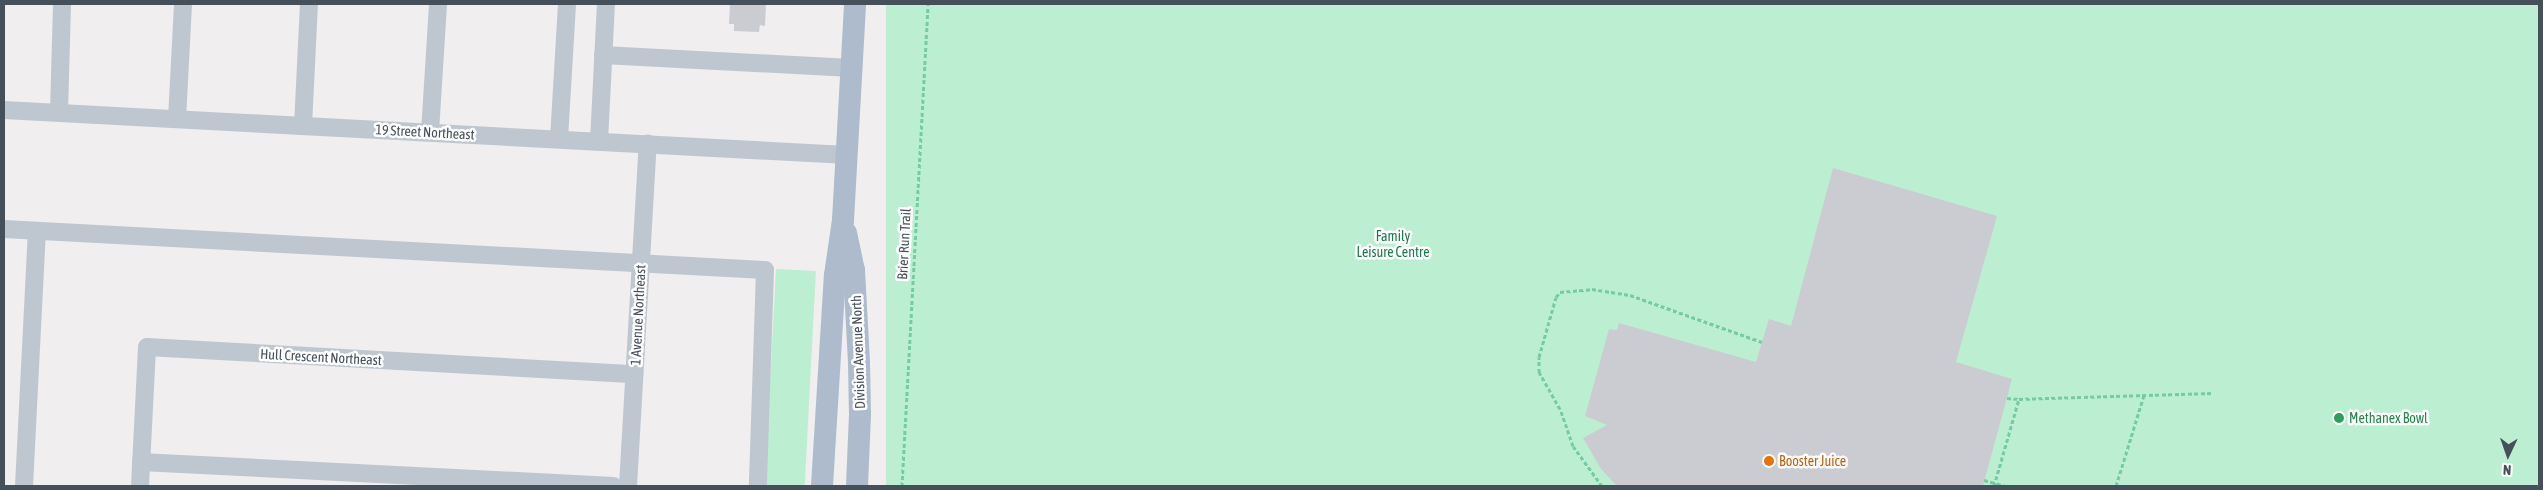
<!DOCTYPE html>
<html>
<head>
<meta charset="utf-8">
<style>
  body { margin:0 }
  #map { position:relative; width:2543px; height:490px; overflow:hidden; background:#f0eeee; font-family:"Asap Condensed",sans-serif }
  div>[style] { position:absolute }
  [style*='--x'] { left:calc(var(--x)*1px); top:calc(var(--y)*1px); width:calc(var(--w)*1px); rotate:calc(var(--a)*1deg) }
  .green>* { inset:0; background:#bceed2; transform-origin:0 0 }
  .building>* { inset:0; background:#caccd2 }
  .path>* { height:3px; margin-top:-1.5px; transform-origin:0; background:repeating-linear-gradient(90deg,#74cca5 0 4px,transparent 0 6.5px) }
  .minor>* { height:18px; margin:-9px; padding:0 9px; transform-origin:9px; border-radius:9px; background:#bec7d0 }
  .major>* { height:22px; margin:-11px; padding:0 11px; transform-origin:11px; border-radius:11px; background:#adbbcd }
  .dots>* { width:14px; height:14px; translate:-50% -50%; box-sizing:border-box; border:2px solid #fff; border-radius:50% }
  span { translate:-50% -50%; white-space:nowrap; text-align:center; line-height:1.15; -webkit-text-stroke:5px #fff; paint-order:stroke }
  .street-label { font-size:14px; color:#46505b }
  .park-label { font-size:14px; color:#187b4f }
  .leisure-label { font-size:14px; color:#27864d }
  .left { translate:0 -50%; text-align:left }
  .food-label { font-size:14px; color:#c56008 }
  .frame { position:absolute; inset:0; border:5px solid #46505b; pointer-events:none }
  .north { position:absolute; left:2483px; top:430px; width:50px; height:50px; -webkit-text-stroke:4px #fff; paint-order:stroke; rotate:183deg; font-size:14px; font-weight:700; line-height:20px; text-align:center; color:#46505b }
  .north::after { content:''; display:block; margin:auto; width:18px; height:22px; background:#46505b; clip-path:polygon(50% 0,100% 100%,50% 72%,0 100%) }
</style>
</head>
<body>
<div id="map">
  <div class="green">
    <i style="left:886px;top:4px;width:1653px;height:482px"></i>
    <i style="left:776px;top:269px;width:40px;height:217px;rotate:3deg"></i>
  </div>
  <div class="building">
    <i style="clip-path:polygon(730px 4px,766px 4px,765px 26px,760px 25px,759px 32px,734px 31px,734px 24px,729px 24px)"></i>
    <i style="clip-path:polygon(1833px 168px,1997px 216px,1956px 362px,2012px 379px,1983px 486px,1617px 486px,1601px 469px,1583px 438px,1607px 425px,1585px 416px,1609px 329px,1617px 330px,1619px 323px,1756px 362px,1769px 319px,1791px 326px)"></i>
  </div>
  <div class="path">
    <i style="--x:2007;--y:398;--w:12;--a:5"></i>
    <i style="--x:2019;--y:399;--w:194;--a:-1.8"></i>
    <i style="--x:1984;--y:480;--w:22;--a:16"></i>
    <i style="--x:902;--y:486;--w:483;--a:-86.9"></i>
    <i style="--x:1602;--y:486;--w:49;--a:-125.9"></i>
    <i style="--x:1573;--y:446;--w:39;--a:-109"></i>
    <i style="--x:1560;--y:409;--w:43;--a:-119.6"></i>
    <i style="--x:1539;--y:372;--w:15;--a:-90"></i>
    <i style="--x:1539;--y:357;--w:62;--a:-74.2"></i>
    <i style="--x:1556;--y:297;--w:6;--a:-51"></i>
    <i style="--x:1560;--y:292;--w:32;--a:-5"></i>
    <i style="--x:1592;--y:289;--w:38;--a:9"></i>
    <i style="--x:1630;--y:295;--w:140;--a:19.6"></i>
    <i style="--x:1994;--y:486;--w:91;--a:-74"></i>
    <i style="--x:2116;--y:486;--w:95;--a:-72.9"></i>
  </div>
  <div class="minor">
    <i style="--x:603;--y:55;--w:249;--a:3"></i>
    <i style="--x:4;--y:110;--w:844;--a:3.06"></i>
    <i style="--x:59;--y:112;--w:108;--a:-88.4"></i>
    <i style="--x:177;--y:119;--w:115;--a:-87"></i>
    <i style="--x:303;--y:126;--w:122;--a:-87.2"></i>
    <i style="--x:430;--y:132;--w:128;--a:-86.4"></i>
    <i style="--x:559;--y:139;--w:135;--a:-86.6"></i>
    <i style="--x:599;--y:141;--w:137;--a:-87.1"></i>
    <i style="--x:4;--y:229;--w:762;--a:3.08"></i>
    <i style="--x:765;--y:270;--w:216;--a:91.9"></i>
    <i style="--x:141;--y:462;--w:473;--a:2.9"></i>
    <i style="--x:24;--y:486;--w:255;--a:-87.1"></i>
    <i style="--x:140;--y:486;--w:139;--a:-87.1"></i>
    <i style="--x:147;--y:347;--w:488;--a:3.2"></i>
    <i style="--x:628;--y:486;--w:343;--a:-86.7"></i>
  </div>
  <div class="major">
    <i style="--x:846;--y:233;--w:38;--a:78"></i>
    <i style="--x:854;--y:270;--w:93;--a:86.9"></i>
    <i style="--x:859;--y:363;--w:51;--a:88.9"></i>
    <i style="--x:860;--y:414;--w:72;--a:92.4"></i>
    <i style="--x:822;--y:486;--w:211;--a:-86.5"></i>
    <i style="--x:835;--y:275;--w:56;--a:-81.7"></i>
    <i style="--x:843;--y:220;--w:216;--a:-86.8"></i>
  </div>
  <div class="dots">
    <i style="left:2339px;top:418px;background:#2e9e5b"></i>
    <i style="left:1769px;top:461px;background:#e8710a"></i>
  </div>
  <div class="street-label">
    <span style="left:425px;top:132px;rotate:3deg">19 Street Northeast</span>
    <span style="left:904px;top:244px;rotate:-87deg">Brier Run Trail</span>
    <span style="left:638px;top:315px;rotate:-87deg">1 Avenue Northeast</span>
    <span style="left:858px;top:352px;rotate:-92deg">Division Avenue North</span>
    <span style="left:321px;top:357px;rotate:3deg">Hull Crescent Northeast</span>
  </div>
  <div class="park-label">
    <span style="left:1393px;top:244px">Family<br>Leisure Centre</span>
  </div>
  <div class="leisure-label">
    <span class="left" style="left:2349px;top:418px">Methanex Bowl</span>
  </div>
  <div class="food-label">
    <span class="left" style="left:1779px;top:461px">Booster Juice</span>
  </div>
  <div class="frame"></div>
  <div class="north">N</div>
</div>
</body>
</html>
